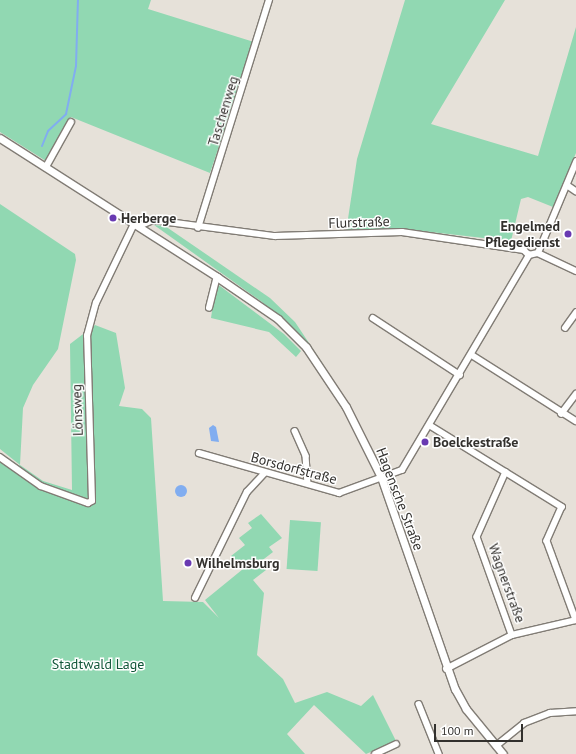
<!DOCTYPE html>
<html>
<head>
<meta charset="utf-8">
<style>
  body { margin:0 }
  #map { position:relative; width:576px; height:754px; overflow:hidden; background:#e6e1d9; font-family:"PT Sans",sans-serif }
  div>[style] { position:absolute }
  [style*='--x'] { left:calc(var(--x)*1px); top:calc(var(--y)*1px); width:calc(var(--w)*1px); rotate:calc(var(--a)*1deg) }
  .green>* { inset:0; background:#91d8b2; transform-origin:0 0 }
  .water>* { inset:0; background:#81adf0 }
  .round { border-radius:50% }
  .stream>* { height:2px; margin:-1px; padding:0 1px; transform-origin:1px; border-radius:1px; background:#81adf0 }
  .roads { filter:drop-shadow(1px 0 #817c75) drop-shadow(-1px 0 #817c75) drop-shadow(0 1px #817c75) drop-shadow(0 -1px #817c75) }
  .minor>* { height:5.5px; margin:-2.75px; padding:0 2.75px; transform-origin:2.75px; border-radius:2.75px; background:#fff }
  .tertiary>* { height:7px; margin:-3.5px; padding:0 3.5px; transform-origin:3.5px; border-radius:3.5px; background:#fff }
  .dots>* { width:11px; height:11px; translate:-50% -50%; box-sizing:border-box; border:2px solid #fff; border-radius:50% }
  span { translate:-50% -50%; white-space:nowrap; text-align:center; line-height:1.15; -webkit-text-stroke:3px #fff; paint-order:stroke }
  .street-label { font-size:14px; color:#32302d }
  .poi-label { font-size:14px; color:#32302d; font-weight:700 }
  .left { translate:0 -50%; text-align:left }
  .right { translate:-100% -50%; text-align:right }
  .park-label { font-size:14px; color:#105638 }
  .scale { position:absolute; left:434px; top:724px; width:89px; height:18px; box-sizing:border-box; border:2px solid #32302d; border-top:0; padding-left:5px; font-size:12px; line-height:14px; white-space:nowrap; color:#32302d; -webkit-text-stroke:3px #fff; paint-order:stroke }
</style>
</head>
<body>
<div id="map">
  <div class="green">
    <i style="clip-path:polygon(0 0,151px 0,148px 9px,254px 42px,210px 173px,71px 117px,46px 161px,0 132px)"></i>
    <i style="clip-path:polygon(405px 0,505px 0,431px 124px,538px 156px,576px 27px,576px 153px,553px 207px,528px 197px,521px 199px,511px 241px,404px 229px,346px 232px,357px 159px)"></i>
    <i style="clip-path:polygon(0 204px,75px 254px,76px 260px,58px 349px,33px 385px,23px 408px,20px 465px,43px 481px,72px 490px,70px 344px,95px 325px,116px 333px,125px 388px,119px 406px,142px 409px,151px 418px,163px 601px,203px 602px,219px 618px,205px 600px,243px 569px,231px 556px,245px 545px,239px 538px,252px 528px,248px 523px,261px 514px,282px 538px,269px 547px,273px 552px,260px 562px,266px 570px,253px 580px,264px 593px,257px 655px,283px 679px,295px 703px,327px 692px,361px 706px,373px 695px,396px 741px,366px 754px,314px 705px,287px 734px,305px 754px,0 754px,0 458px,14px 469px,20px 465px,0 449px)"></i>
    <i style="clip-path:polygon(154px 225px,165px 226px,270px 298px,295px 322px,323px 364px,302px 338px,262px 302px)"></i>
    <i style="clip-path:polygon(216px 283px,284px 334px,301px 351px,296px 357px,269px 332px,211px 318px)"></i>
    <i style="left:290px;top:520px;width:31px;height:49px;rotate:4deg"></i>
  </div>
  <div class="water">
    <i style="clip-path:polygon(213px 425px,216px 427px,219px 442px,211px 441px,209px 428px)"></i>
    <i class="round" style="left:175px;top:485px;width:12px;height:12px"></i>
  </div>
  <div class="stream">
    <i style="--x:42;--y:146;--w:16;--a:-68"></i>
    <i style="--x:48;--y:131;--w:25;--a:-43"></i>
    <i style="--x:66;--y:114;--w:49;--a:-78.2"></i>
    <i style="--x:76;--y:66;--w:66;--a:-88.3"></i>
  </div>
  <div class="roads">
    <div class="minor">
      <i style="--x:46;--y:167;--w:51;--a:-60.9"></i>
      <i style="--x:567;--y:185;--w:11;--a:34"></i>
      <i style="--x:139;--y:226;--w:15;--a:-23"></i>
      <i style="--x:153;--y:220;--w:123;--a:7.5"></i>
      <i style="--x:275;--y:236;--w:127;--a:-1.8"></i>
      <i style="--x:402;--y:232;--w:123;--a:8.4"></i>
      <i style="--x:524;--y:250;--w:7;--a:45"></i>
      <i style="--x:198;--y:228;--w:239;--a:-72.7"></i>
      <i style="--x:538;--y:253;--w:99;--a:-67.3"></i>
      <i style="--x:529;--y:255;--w:9;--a:-13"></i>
      <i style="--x:538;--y:253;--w:42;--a:25.3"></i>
      <i style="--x:209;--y:308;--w:32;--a:-76"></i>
      <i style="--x:373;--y:318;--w:104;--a:33.2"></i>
      <i style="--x:565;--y:328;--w:19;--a:-54"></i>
      <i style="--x:472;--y:355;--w:123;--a:32.4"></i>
      <i style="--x:561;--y:414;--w:25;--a:-53"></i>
      <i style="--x:431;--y:426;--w:154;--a:31.7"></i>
      <i style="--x:562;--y:507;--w:37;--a:114"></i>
      <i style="--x:547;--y:541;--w:84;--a:69.8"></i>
      <i style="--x:295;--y:431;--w:27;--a:66"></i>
      <i style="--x:306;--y:456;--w:27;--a:86"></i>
      <i style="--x:199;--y:453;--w:146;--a:15.9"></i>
      <i style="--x:339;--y:493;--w:67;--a:-20.1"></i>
      <i style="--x:402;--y:470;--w:250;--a:-59.4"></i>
      <i style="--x:0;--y:457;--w:50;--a:35.3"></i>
      <i style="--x:41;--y:486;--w:50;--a:19.9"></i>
      <i style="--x:88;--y:503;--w:4;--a:-27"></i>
      <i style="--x:92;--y:501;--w:165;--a:-91.7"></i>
      <i style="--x:87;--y:336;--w:34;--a:-75"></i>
      <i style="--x:96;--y:303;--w:88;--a:-64.3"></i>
      <i style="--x:506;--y:472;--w:71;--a:114"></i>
      <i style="--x:477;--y:537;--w:104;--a:70.3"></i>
      <i style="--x:195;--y:598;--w:118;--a:-63.9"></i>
      <i style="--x:247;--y:492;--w:25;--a:-47"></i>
      <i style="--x:446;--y:669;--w:74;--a:-27.3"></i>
      <i style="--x:512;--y:635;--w:66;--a:-13.2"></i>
      <i style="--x:419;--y:704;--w:54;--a:68.2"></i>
      <i style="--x:496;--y:746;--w:36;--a:-39"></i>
      <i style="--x:524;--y:723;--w:28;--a:-21"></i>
      <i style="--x:550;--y:713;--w:26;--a:-4"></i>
      <i style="--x:375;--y:754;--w:23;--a:-25"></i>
    </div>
    <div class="tertiary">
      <i style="--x:0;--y:138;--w:258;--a:32.6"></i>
      <i style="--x:217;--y:277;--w:74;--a:34.5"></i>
      <i style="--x:278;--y:319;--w:40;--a:45"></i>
      <i style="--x:306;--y:347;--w:72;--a:56.3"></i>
      <i style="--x:346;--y:407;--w:78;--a:63.4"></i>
      <i style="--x:381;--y:477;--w:225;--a:70.8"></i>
      <i style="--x:455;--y:689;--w:23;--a:61"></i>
      <i style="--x:466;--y:709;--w:58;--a:50.6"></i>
    </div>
  </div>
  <div class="dots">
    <i style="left:113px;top:218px;background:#693ab2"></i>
    <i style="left:568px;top:234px;background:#693ab2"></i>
    <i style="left:425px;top:442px;background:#693ab2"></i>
    <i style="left:188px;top:563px;background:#693ab2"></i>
  </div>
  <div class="street-label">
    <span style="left:223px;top:111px;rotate:-73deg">Taschenweg</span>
    <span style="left:359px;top:222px;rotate:-2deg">Flurstraße</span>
    <span style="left:77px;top:410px;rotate:-92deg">Lönsweg</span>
    <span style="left:294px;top:468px;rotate:15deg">Borsdorfstraße</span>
    <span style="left:400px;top:499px;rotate:69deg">Hagensche Straße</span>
    <span style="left:507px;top:583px;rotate:70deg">Wagnerstraße</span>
  </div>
  <div class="poi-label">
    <span class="left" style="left:121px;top:218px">Herberge</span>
    <span class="right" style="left:560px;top:234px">Engelmed<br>Pflegedienst</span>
    <span class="left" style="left:433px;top:442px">Boelckestraße</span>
    <span class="left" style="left:196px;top:563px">Wilhelmsburg</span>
  </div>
  <div class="park-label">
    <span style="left:98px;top:664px">Stadtwald Lage</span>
  </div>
  <div class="scale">100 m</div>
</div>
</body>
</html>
